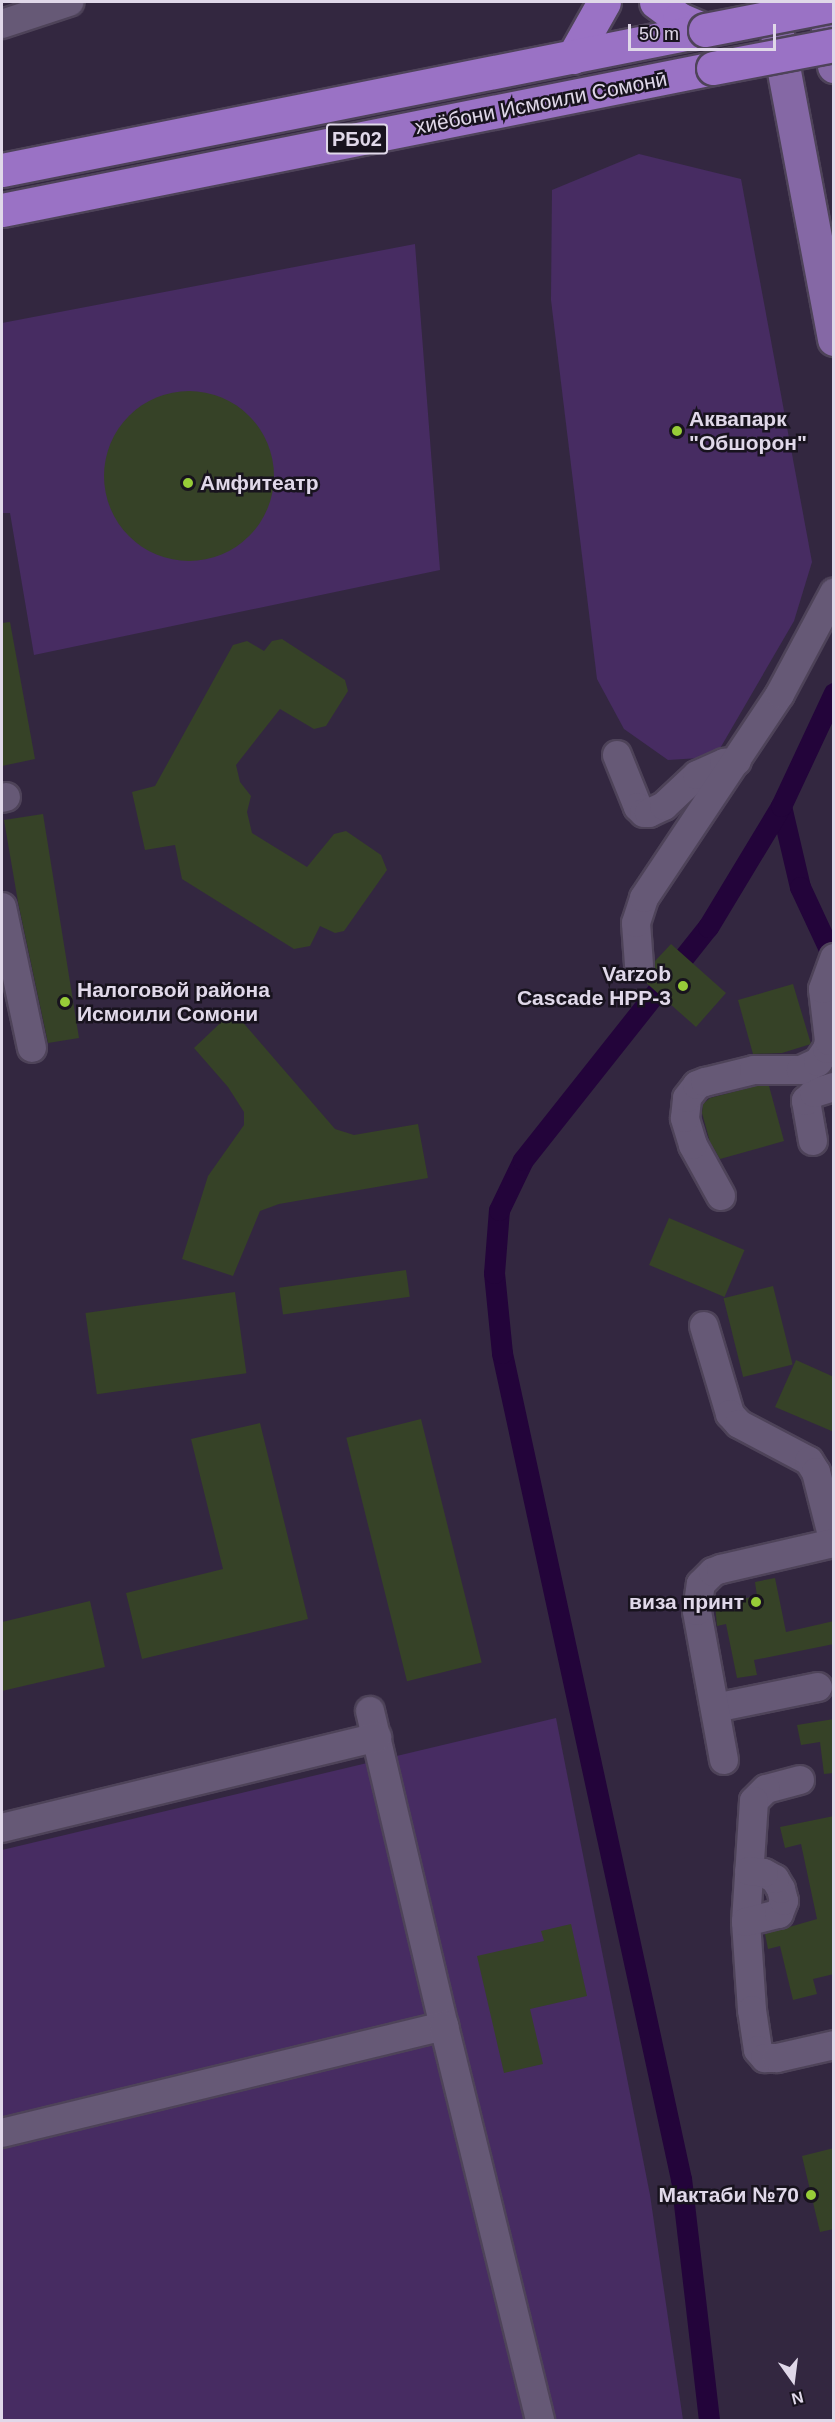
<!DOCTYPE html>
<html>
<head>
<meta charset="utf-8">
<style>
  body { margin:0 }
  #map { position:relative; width:835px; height:2422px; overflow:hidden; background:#332740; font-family:Helvetica,sans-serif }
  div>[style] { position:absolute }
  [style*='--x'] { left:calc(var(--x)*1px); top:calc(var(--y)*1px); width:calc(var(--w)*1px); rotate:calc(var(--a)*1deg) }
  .green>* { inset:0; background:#472c62 }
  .canal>* { height:21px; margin:-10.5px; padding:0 10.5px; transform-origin:10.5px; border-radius:10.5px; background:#23043a }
  .building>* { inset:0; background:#364227; transform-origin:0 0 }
  .round { border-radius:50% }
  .roads { filter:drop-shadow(2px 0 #4e4359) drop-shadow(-2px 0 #4e4359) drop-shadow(0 2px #4e4359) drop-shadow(0 -2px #4e4359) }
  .minor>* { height:28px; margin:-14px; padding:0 14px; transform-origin:14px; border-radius:14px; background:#665976 }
  .major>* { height:33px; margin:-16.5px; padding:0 16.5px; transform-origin:16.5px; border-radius:16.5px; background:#8568a5 }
  .highway>* { height:33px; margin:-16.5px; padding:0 16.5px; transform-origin:16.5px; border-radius:16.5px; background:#9a72c5 }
  .bridges { filter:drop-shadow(2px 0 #4e4359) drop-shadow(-2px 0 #4e4359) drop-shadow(0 2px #4e4359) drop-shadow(0 -2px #4e4359) }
  .highway-bridge>* { height:33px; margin:-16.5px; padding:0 16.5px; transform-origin:16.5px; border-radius:16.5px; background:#9a72c5 }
  .dots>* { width:16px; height:16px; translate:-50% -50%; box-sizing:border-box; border:3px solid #18131e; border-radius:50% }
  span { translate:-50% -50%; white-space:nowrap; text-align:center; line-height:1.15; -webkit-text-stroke:5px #18131e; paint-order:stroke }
  .shield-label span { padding:2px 4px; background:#18131e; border:2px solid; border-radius:4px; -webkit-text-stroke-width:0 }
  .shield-label { font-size:20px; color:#e0d8e9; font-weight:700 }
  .street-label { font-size:21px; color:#e0d8e9 }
  .poi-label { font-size:21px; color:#e0d8e9; font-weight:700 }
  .left { translate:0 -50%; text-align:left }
  .right { translate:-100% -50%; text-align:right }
  .frame { position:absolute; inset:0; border:3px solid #e0d8e9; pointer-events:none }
  .north { position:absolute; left:763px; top:2350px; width:60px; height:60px; -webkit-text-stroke:4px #18131e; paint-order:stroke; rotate:166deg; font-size:16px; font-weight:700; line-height:24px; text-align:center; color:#e0d8e9 }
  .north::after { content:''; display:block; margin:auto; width:21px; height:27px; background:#e0d8e9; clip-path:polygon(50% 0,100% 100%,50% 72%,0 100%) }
  .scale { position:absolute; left:628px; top:24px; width:148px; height:27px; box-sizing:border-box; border:3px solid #e0d8e9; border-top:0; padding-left:8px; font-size:18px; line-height:21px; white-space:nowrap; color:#e0d8e9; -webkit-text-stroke:4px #18131e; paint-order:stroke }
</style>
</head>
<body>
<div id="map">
  <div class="green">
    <i style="clip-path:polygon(639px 154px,741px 179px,812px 562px,794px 621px,715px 757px,668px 760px,624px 729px,597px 679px,551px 300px,552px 190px)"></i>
    <i style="clip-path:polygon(415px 244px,440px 570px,34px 655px,10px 513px,2px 513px,2px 323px)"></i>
    <i style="clip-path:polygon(556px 1718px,650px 2195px,683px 2420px,2px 2420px,2px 1850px)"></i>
  </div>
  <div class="canal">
    <i style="--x:781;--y:806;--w:83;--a:76.8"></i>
    <i style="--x:800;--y:887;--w:81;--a:65"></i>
    <i style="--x:709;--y:2420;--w:243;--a:-96.6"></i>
    <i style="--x:681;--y:2179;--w:845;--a:-102.23"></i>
    <i style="--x:502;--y:1353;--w:80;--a:-95.7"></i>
    <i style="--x:494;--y:1273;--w:63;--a:-85.5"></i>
    <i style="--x:499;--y:1210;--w:55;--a:-64.4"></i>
    <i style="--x:523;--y:1160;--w:298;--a:-51.6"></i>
    <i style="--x:708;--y:927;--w:141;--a:-58.9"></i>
    <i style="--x:781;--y:806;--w:125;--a:-64.9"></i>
  </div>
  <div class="building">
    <i class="round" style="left:104px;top:391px;width:170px;height:170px"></i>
    <i style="clip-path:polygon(10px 622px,35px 759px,2px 766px,2px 623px)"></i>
    <i style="clip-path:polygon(282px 639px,345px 680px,348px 691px,326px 726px,314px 729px,280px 709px,236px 765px,240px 782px,251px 796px,247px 812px,252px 833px,307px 867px,334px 834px,346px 831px,381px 855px,387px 870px,344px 931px,335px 933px,320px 926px,310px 946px,294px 949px,182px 879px,175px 845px,145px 850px,132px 792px,155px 786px,233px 645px,247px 641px,264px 651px,272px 641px)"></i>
    <i style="clip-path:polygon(43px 814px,79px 1038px,48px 1043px,18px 902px,4px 820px)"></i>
    <i style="clip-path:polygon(671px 944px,726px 993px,696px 1027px,643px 980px,654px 973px,655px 961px)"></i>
    <i style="clip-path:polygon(793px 984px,811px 1044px,782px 1053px,753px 1054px,738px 1000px)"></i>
    <i style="clip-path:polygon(233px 1011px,335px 1129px,354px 1135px,418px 1124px,428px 1178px,279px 1204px,260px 1211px,233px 1276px,182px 1259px,208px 1176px,244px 1125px,244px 1112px,228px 1087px,194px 1048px)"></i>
    <i style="clip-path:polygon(756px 1086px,769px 1086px,784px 1141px,720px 1159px,710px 1142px,702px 1113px,703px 1104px,710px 1098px)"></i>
    <i style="left:669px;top:1218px;width:82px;height:51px;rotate:23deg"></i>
    <i style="left:406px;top:1270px;width:27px;height:128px;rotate:82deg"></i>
    <i style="left:773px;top:1286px;width:81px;height:51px;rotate:76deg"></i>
    <i style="left:235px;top:1292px;width:82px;height:151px;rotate:82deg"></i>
    <i style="clip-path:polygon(796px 1360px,834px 1377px,834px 1432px,775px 1407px)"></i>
    <i style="left:421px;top:1419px;width:251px;height:77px;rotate:76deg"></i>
    <i style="clip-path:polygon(260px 1423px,308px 1619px,142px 1659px,126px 1593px,223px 1569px,191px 1439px)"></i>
    <i style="clip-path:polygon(775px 1578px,786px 1632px,834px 1621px,834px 1644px,754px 1660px,757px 1675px,737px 1678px,726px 1624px,717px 1626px,715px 1604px,757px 1596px,755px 1582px)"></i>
    <i style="clip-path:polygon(90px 1601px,105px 1667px,2px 1691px,2px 1622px)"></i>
    <i style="clip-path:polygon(834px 1719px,834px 1773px,824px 1774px,820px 1742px,801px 1745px,797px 1725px)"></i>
    <i style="clip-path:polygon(834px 1816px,834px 1974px,813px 1979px,817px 1994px,793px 2000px,780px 1946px,768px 1949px,765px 1934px,817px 1919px,801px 1844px,785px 1848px,780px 1827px)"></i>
    <i style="clip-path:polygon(571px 1924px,587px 1996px,530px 2009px,543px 2064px,504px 2073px,477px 1956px,544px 1941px,541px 1931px)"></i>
    <i style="clip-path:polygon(834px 2148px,834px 2229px,820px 2232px,802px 2156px)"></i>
  </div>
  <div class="roads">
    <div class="minor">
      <i style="--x:2;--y:24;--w:71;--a:-18.2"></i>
      <i style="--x:617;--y:755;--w:56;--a:68"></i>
      <i style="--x:638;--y:807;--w:8;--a:45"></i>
      <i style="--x:644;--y:813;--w:5;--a:0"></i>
      <i style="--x:649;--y:813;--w:17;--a:-25"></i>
      <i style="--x:664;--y:806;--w:45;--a:-43.2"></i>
      <i style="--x:697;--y:775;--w:30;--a:-24"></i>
      <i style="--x:724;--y:763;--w:13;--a:-9"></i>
      <i style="--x:2;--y:798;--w:4;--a:-14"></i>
      <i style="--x:2;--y:907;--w:144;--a:78"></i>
      <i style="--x:639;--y:965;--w:42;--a:-94.1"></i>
      <i style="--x:636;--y:923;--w:26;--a:-72"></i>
      <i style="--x:644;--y:898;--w:245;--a:-56.3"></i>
      <i style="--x:780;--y:694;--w:115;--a:-61.9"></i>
      <i style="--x:813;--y:1141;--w:41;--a:-99.9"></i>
      <i style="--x:806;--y:1101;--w:11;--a:-45"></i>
      <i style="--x:814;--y:1093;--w:21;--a:-17"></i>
      <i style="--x:721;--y:1196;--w:58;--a:-118.8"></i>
      <i style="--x:693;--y:1145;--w:28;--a:-107"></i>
      <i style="--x:685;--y:1118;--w:20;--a:-84"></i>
      <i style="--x:687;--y:1098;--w:16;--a:-52"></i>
      <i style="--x:697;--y:1085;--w:9;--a:-21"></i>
      <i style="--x:705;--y:1082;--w:50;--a:-13.8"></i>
      <i style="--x:754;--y:1070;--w:47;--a:0"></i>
      <i style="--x:801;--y:1070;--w:19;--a:-25"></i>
      <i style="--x:818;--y:1062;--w:16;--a:-55"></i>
      <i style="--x:827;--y:1049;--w:8;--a:-76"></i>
      <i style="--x:829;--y:1041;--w:52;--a:-96.6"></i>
      <i style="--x:823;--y:989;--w:33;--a:-70"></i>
      <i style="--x:704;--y:1326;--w:92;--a:73.5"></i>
      <i style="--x:730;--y:1414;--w:13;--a:48"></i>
      <i style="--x:739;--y:1424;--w:79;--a:27.9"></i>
      <i style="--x:809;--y:1461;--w:13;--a:58"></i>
      <i style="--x:816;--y:1472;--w:73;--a:75.8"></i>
      <i style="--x:715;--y:1708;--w:105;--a:-11.5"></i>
      <i style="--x:370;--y:1711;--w:324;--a:76.8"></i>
      <i style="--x:724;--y:1760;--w:151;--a:-100.3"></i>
      <i style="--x:697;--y:1611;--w:27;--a:-82"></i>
      <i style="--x:701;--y:1584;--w:17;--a:-45"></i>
      <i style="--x:713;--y:1572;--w:9;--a:-21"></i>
      <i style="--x:721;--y:1569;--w:116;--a:-13"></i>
      <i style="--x:800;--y:1780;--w:35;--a:165"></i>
      <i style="--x:766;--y:1789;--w:17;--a:135"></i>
      <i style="--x:754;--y:1801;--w:121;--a:93.8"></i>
      <i style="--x:746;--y:1922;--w:88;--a:86.1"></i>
      <i style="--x:752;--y:2010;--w:40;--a:81.5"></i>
      <i style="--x:758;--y:2050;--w:11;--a:49"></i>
      <i style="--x:765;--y:2058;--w:12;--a:0"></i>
      <i style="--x:777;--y:2058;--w:58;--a:-12.8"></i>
      <i style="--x:2;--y:1828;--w:386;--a:-13.6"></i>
      <i style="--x:746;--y:1922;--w:34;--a:-14"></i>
      <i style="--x:779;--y:1914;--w:14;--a:-69"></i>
      <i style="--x:784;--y:1901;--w:12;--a:-104"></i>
      <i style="--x:781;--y:1889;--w:12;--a:-121"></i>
      <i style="--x:775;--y:1879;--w:13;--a:-151"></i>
      <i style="--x:764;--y:1873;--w:15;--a:-172"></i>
      <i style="--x:2;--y:2133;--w:455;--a:-13.6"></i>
      <i style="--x:444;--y:2026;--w:406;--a:76.3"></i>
    </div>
    <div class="major">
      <i style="--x:771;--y:2;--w:343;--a:79.4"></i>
      <i style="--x:824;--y:2;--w:65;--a:81.1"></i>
    </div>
    <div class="highway">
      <i style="--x:656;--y:2;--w:29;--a:36"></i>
      <i style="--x:679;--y:19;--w:28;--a:23"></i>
      <i style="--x:573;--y:57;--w:63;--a:-60.6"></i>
      <i style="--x:2;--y:170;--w:717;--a:-11.26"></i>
      <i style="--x:2;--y:210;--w:725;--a:-11.29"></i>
    </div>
  </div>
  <div class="bridges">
    <div class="highway-bridge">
      <i style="--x:705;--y:30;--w:131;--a:-11"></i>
      <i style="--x:713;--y:68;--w:123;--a:-10.8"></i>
    </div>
  </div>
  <div class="dots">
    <i style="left:677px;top:431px;background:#97cc38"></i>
    <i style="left:188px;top:483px;background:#97cc38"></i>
    <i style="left:683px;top:986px;background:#97cc38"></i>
    <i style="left:65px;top:1002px;background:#97cc38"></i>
    <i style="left:756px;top:1602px;background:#97cc38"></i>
    <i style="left:811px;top:2195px;background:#97cc38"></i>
  </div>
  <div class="shield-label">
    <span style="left:357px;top:139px">РБ02</span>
  </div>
  <div class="street-label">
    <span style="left:541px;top:103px;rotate:-11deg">хиёбони Исмоили Сомонӣ</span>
  </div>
  <div class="poi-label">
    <span class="left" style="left:689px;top:431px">Аквапарк<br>"Обшорон"</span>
    <span class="left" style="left:200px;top:483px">Aмфитеатр</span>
    <span class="right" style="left:671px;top:986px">Varzob<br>Cascade HPP-3</span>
    <span class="left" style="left:77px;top:1002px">Налоговой района<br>Исмоили Сомони</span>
    <span class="right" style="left:744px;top:1602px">виза принт</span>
    <span class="right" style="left:799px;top:2195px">Мактаби №70</span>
  </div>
  <div class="frame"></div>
  <div class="north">N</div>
  <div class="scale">50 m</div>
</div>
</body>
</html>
